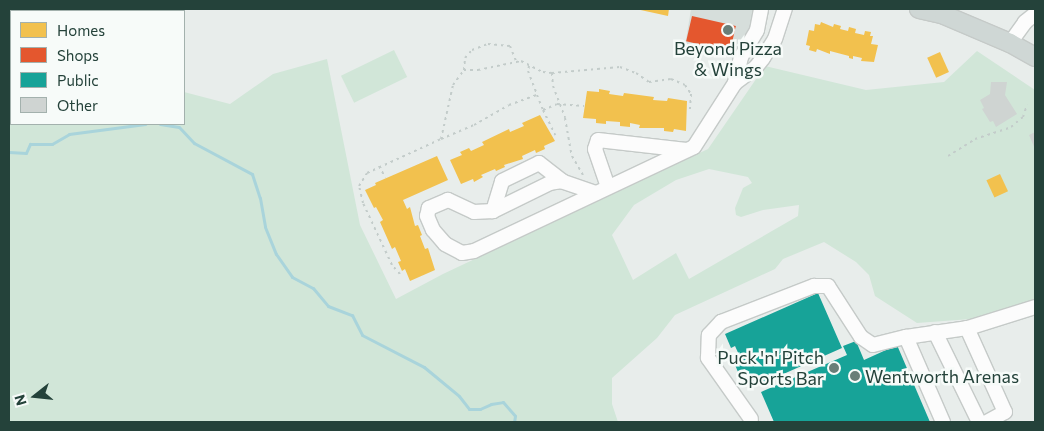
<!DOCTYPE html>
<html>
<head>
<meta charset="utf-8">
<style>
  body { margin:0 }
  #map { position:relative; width:1044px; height:431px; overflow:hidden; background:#e8edeb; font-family:Commissioner,sans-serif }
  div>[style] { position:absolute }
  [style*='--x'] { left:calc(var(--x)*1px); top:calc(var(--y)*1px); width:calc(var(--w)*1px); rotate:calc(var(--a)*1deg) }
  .built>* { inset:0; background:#d6dedb }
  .green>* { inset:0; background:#d1e6d8; transform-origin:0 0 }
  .homes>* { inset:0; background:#f2c14e; transform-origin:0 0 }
  .shops>* { inset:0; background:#e4572e; transform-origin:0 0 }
  .public>* { inset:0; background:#17a398 }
  .stream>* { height:3px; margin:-1.5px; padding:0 1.5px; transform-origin:1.5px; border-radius:1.5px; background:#a9d4db }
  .building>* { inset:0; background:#cfd4d2 }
  .path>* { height:2px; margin-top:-1px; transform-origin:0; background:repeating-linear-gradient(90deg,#c3ccca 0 2.5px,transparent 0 6.5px) }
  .roads { filter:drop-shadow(1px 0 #c5cac8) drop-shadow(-1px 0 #c5cac8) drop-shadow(0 1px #c5cac8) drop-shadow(0 -1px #c5cac8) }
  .minor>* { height:14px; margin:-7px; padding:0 7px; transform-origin:7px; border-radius:7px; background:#fcfcfc }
  .major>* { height:18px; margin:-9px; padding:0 9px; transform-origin:9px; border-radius:9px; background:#cfd7d5 }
  .dots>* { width:14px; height:14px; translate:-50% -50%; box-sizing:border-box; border:2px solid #f7fbf9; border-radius:50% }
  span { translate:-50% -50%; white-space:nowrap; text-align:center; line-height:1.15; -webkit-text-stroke:5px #f7fbf9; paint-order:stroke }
  .poi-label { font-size:18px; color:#24423a }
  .right { translate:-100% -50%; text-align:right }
  .left { translate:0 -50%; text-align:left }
  .frame { position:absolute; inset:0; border:10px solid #24423a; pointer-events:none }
  .legend { position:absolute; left:10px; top:10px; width:175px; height:115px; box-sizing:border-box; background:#f7fbf9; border:1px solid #a3b1ad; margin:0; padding:6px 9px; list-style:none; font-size:15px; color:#24423a }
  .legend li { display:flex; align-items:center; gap:10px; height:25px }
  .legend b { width:25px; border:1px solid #a3b1ad }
  .north { position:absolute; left:10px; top:371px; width:50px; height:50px; -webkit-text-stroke:4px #f7fbf9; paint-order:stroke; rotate:254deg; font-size:14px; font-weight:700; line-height:20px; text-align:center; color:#24423a }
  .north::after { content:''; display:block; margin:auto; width:18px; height:22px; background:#24423a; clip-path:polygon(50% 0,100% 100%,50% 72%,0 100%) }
</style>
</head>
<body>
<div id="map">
  <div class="built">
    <i style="clip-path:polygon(691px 9px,756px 9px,753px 23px,735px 59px,685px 46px)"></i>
  </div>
  <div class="green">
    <i style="clip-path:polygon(evenodd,11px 45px,11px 124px,184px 124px,184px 92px,230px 104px,273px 74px,327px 59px,360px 225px,396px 299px,443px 274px,708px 149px,765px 66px,866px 90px,944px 82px,977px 51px,1035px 90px,1035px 299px,971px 319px,917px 323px,875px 296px,869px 275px,856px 262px,824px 242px,783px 259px,775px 269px,675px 315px,657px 338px,612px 378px,612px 404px,618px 422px,9px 422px,9px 54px,11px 45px,709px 169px,748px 177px,752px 183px,743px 188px,735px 208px,736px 215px,741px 217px,763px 210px,799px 205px,798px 216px,689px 279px,676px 253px,633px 280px,612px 235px,634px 205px,676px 180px,709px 169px)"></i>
    <i style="left:394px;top:50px;width:30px;height:59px;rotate:64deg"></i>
  </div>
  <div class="homes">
    <i style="clip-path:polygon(636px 9px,669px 9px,668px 16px)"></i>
    <i style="clip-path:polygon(821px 22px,833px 27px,834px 24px,841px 26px,840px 29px,848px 31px,849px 27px,856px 29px,855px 33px,864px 35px,865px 31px,871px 32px,870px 36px,873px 36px,871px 44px,878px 45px,874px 62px,861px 61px,862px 58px,853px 56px,853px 59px,849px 58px,849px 56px,830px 51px,830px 54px,817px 49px,816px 52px,809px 50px,810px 46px,806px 45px,809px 30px,814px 31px,815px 24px,820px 25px)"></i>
    <i style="left:940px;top:52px;width:22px;height:14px;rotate:66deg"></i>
    <i style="clip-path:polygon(599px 89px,610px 91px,609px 94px,623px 96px,624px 93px,654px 97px,653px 100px,667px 101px,668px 98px,687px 101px,686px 131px,674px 129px,673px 132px,664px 131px,664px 128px,639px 128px,640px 125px,630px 123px,630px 127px,620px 126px,620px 122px,606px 121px,606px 124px,596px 123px,596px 119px,583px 118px,587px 91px,599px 92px)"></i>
    <i style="clip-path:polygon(540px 115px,555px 141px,544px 146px,545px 149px,536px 153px,535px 150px,522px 156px,523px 159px,504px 165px,505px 167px,496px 171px,495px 169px,481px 175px,483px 177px,474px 182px,473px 179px,461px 184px,450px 160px,462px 155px,460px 152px,469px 148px,471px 151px,484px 145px,482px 142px,509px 129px,510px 132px,524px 126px,522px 123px)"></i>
    <i style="clip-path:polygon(437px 156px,448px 180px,403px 200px,407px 209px,410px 207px,415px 226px,418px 225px,422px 235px,420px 236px,425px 249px,428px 248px,435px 270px,410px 281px,405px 269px,402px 271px,398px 262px,401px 261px,395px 247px,392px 249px,380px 222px,383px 220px,376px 207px,374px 208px,365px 190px,376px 185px,375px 183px)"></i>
    <i style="left:1000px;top:174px;width:19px;height:15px;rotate:65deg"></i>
  </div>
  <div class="shops">
    <i style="left:692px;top:16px;width:45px;height:26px;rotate:13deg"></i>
  </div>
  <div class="public">
    <i style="clip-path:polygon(818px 293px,842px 348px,754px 387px,745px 369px,738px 372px,733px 360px,740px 357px,735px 346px,731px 348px,725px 334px)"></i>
    <i style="clip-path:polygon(856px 341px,864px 360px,897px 345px,930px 422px,774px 422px,761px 392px,847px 355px,843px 346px)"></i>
  </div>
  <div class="stream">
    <i style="--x:160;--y:124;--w:19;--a:9"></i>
    <i style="--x:179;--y:127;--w:22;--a:47"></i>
    <i style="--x:194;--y:143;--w:66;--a:28.1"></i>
    <i style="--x:252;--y:174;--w:25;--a:72"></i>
    <i style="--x:260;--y:198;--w:29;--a:80"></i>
    <i style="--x:265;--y:227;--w:29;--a:68"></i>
    <i style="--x:276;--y:254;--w:28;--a:55"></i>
    <i style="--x:292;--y:277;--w:24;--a:28"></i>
    <i style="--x:313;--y:288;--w:23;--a:50"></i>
    <i style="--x:328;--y:306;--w:26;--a:21"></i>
    <i style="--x:352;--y:315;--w:22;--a:63"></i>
    <i style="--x:362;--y:335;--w:70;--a:27.3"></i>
    <i style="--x:424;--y:367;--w:45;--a:39.6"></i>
    <i style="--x:459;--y:396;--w:16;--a:52"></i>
    <i style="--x:469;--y:409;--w:11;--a:0"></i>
    <i style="--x:480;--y:409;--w:12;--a:-24"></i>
    <i style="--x:491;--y:404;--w:12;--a:-9"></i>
    <i style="--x:503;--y:402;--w:18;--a:49"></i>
    <i style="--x:515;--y:416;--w:6;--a:99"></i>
    <i style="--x:9;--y:152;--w:17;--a:3"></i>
    <i style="--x:26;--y:153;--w:10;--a:-66"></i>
    <i style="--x:30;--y:144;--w:22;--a:0"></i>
    <i style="--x:52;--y:144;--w:20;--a:-30"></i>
    <i style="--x:69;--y:134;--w:77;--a:-7.5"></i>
  </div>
  <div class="building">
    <i style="clip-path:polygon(991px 82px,1007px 82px,1005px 95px,1017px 114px,996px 127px,993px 121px,990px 122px,982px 109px,984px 108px,980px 100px,990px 94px)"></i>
    <i style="clip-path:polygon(1035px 132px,1035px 149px,1029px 135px)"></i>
  </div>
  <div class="path">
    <i style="--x:529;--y:66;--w:5;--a:101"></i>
    <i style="--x:528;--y:71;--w:25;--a:69"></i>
    <i style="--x:464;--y:70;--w:12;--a:-85"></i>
    <i style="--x:465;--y:58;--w:11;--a:-49"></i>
    <i style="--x:472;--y:50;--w:17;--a:-21"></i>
    <i style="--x:488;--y:44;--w:22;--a:5"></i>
    <i style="--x:510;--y:46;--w:16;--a:68"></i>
    <i style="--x:552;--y:73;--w:13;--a:86"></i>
    <i style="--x:553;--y:86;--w:34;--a:69"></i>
    <i style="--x:565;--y:118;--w:39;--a:80"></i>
    <i style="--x:572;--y:156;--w:22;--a:60"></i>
    <i style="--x:543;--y:110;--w:28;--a:64"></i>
    <i style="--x:441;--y:139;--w:36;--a:-23"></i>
    <i style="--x:474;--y:125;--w:40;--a:-29.7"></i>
    <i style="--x:509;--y:105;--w:30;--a:-20"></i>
    <i style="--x:537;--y:95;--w:16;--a:68"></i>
    <i style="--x:543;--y:110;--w:15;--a:-23"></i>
    <i style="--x:557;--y:104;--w:27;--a:4"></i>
    <i style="--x:948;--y:156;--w:32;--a:-32"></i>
    <i style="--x:975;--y:139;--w:38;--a:-18"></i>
    <i style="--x:1011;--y:127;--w:16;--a:-40"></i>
    <i style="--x:1023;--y:117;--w:13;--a:-72"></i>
    <i style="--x:379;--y:166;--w:13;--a:61"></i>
    <i style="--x:400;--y:274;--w:12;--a:-132"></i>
    <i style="--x:392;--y:265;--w:68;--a:-115.1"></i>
    <i style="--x:363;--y:203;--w:17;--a:-103"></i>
    <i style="--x:359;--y:186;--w:15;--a:-58"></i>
    <i style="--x:367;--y:173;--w:81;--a:-24.7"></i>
    <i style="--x:441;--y:139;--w:55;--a:-77.5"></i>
    <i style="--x:453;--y:85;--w:19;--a:-54"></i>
    <i style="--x:464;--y:70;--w:14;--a:0"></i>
    <i style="--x:478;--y:70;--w:44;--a:-11.8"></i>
    <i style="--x:521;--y:61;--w:25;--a:27"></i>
    <i style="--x:543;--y:72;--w:9;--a:6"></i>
    <i style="--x:552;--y:73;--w:68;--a:-5"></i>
    <i style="--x:620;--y:67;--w:17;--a:21"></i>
    <i style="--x:636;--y:73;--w:16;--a:35"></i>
    <i style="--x:649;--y:82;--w:22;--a:-8"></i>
    <i style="--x:671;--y:79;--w:15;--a:23"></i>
    <i style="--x:685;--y:85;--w:11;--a:56"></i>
    <i style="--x:691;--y:94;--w:15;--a:94"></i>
  </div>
  <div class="roads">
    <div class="minor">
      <i style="--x:1010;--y:43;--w:26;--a:-54"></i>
      <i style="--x:1025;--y:22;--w:13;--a:-39"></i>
      <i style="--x:735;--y:83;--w:26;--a:-37"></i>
      <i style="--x:756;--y:67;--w:11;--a:-52"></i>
      <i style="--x:763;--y:58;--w:22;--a:-58"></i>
      <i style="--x:775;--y:39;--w:32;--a:-72"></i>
      <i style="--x:608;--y:187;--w:40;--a:-108.9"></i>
      <i style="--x:595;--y:149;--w:9;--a:-72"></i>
      <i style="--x:598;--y:140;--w:89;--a:6.5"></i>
      <i style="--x:596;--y:193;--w:36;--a:-161"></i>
      <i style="--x:562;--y:181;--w:12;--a:171"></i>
      <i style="--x:550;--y:183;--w:64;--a:153.8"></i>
      <i style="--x:493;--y:211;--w:19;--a:177"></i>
      <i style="--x:474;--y:212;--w:29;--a:-155"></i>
      <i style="--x:448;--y:200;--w:21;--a:157"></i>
      <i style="--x:429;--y:208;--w:8;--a:104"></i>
      <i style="--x:427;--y:216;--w:15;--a:67"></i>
      <i style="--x:433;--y:230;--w:18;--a:49"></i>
      <i style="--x:445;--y:244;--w:19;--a:28"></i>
      <i style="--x:462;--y:253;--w:12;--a:-9"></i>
      <i style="--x:474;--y:251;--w:243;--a:-25.3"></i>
      <i style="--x:694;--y:147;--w:76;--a:-57.4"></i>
      <i style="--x:735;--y:83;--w:27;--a:-77"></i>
      <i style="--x:741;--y:57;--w:31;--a:-59"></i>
      <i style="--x:757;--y:30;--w:21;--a:-79"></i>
      <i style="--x:493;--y:211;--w:31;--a:-73"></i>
      <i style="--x:502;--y:181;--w:41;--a:-25.9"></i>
      <i style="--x:539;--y:163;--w:29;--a:38"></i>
      <i style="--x:967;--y:328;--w:92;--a:65.7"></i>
      <i style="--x:1005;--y:412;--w:21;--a:151"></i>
      <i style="--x:935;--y:332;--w:100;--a:63.9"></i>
      <i style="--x:906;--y:337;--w:93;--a:66.5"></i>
      <i style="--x:751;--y:419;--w:75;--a:-125.2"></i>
      <i style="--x:708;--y:358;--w:23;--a:-88"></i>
      <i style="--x:709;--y:335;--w:18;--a:-47"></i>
      <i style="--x:721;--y:322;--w:100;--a:-21.2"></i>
      <i style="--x:814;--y:286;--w:14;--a:0"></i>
      <i style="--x:828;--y:286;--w:61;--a:57.1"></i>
      <i style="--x:861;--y:337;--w:14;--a:34"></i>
      <i style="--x:873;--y:345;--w:34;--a:-14"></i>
      <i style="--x:906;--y:337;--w:63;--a:-8.3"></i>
      <i style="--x:968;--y:328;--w:70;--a:-17.4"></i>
    </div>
    <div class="major">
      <i style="--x:919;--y:9;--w:26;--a:13"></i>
      <i style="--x:944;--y:15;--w:72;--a:23"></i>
      <i style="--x:1010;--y:43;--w:29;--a:29"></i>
    </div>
  </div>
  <div class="dots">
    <i style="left:728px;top:30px;background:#697e78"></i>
    <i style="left:834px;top:368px;background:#697e78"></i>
    <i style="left:855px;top:376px;background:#697e78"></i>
  </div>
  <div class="poi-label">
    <span style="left:728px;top:59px">Beyond Pizza<br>&amp; Wings</span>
    <span class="right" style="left:824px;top:368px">Puck 'n' Pitch<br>Sports Bar</span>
    <span class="left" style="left:865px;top:376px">Wentworth Arenas</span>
  </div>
  <div class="frame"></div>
  <ul class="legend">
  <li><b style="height:14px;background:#f2c14e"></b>Homes</li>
  <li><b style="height:14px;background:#e4572e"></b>Shops</li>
  <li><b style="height:14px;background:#17a398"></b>Public</li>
  <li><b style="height:14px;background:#cfd4d2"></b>Other</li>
  </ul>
  <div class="north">N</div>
</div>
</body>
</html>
